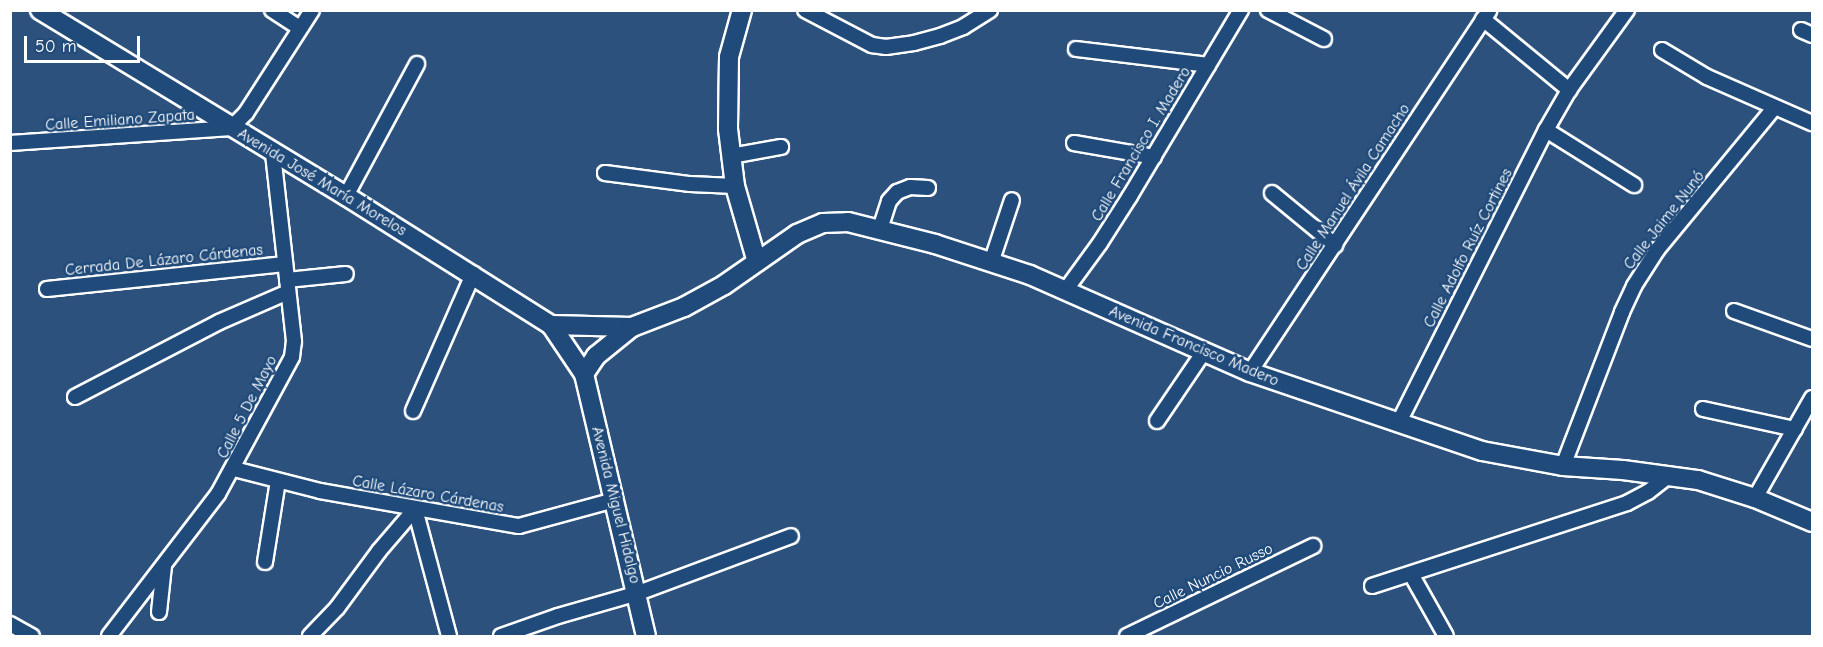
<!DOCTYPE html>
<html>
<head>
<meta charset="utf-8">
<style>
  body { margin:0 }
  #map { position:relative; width:1823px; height:647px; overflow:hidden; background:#2d517d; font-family:"Comic Neue",sans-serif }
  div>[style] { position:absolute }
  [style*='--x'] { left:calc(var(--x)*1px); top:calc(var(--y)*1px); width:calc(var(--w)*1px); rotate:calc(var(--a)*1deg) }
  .roads { filter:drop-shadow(2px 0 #fff) drop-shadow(-2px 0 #fff) drop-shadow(0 2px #fff) drop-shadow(0 -2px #fff) }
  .minor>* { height:14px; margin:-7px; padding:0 7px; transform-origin:7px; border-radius:7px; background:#1f4a7a }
  .tertiary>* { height:18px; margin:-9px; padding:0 9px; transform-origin:9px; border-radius:9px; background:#1f4a7a }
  span { translate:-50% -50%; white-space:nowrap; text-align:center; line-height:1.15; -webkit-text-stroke:5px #1f4a7a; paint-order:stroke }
  .street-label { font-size:16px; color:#fff }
  .frame { position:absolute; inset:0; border:12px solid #fff; pointer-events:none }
  .scale { position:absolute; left:24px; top:36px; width:116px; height:27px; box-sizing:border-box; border:3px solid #fff; border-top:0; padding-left:8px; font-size:18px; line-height:21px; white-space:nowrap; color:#fff; -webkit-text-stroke:4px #1f4a7a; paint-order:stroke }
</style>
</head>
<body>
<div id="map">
  <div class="roads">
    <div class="minor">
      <i style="--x:272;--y:10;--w:33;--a:33"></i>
      <i style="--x:805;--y:10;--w:76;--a:27.6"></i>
      <i style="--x:872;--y:45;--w:14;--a:8"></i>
      <i style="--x:886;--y:47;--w:28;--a:-8"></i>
      <i style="--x:914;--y:43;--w:27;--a:-15"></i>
      <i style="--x:940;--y:36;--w:25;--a:-21"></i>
      <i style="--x:963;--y:27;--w:32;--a:-32"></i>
      <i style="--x:1268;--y:10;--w:63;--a:27.4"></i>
      <i style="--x:1483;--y:19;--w:112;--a:39.5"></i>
      <i style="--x:1801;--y:30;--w:12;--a:24"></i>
      <i style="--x:1076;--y:49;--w:133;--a:6.9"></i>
      <i style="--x:1662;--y:50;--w:52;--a:31"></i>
      <i style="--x:1707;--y:77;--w:115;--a:23.7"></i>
      <i style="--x:1546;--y:130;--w:104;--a:32"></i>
      <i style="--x:10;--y:143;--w:222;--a:-3.9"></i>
      <i style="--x:231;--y:128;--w:21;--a:-45"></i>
      <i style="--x:246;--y:113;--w:122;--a:-57.3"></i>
      <i style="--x:1074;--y:143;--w:81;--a:9.9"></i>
      <i style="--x:731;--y:156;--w:51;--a:-10.2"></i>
      <i style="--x:605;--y:173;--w:86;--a:7.4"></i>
      <i style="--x:690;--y:184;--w:45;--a:2.5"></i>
      <i style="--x:1272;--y:193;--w:82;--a:39.5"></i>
      <i style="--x:346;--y:196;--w:150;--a:-61.7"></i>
      <i style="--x:880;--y:229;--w:29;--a:-72"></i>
      <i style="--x:889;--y:201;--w:12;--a:-48"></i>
      <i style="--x:897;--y:192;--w:14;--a:-21"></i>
      <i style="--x:910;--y:187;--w:18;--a:3"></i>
      <i style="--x:991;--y:263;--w:66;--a:-71.6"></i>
      <i style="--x:287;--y:280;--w:59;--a:-5.8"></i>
      <i style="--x:47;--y:289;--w:239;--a:-6"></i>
      <i style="--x:1065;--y:291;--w:59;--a:-53.9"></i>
      <i style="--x:1100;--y:243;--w:56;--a:-57.4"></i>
      <i style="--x:1130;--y:196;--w:217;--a:-59.2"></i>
      <i style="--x:1734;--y:311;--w:83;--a:19.7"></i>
      <i style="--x:1250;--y:372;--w:434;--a:-56.5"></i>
      <i style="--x:75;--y:397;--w:162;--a:-27.5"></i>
      <i style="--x:219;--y:322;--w:75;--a:-23.5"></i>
      <i style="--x:1703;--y:409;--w:94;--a:12.3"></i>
      <i style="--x:413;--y:411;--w:150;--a:-66.3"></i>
      <i style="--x:1157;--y:421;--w:82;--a:-55.9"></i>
      <i style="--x:1399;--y:422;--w:327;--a:-63.3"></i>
      <i style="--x:1546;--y:130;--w:46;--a:-60.1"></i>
      <i style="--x:1569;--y:90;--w:99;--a:-54.1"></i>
      <i style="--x:1563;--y:466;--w:165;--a:-69"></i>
      <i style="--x:1622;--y:312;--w:29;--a:-65"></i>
      <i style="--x:1634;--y:286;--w:43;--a:-57.4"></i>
      <i style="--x:1657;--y:250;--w:184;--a:-50.5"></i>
      <i style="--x:234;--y:469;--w:89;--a:14.3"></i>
      <i style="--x:320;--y:491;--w:202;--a:10"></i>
      <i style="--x:519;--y:526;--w:99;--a:-15.2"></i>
      <i style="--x:1755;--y:498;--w:115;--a:-60.3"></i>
      <i style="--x:415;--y:509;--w:131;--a:75"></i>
      <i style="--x:265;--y:562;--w:82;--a:-80.9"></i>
      <i style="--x:1411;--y:574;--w:71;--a:60.6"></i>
      <i style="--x:1372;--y:586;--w:268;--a:-18"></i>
      <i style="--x:1627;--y:503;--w:24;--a:-28"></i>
      <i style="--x:1648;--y:492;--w:28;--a:-38"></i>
      <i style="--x:159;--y:612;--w:46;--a:-83.8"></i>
      <i style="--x:10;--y:624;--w:25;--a:29"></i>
      <i style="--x:109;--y:636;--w:179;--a:-52.5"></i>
      <i style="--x:218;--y:494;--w:156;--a:-61.6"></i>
      <i style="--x:292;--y:357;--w:16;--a:-83"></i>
      <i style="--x:294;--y:341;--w:189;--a:-96.4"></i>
      <i style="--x:310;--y:636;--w:39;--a:-46"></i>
      <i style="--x:337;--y:608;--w:71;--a:-53.6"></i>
      <i style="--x:379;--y:551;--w:55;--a:-49.4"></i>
      <i style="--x:501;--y:636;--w:60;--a:-19.3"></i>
      <i style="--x:558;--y:616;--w:83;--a:-16"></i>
      <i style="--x:638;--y:593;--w:163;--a:-20.4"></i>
      <i style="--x:1127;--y:636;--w:207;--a:-25.8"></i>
    </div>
    <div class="tertiary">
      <i style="--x:40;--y:10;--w:358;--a:31.3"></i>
      <i style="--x:346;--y:196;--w:242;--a:32.2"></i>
      <i style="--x:551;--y:325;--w:59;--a:56"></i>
      <i style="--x:584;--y:374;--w:269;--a:76.7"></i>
      <i style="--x:742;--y:10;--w:49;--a:105.5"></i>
      <i style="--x:729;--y:57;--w:72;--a:90.8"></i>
      <i style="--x:728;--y:129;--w:57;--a:83"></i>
      <i style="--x:735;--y:186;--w:79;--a:73.9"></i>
      <i style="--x:551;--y:325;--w:81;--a:1.4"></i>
      <i style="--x:584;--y:374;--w:22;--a:-56"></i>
      <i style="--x:596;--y:356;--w:46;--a:-38.9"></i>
      <i style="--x:632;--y:327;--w:56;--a:-21"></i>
      <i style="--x:684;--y:307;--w:46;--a:-28.8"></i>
      <i style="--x:724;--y:285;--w:89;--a:-34.9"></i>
      <i style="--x:797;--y:234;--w:28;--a:-23"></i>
      <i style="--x:823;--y:223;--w:25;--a:-2"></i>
      <i style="--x:848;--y:222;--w:90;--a:14.2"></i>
      <i style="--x:935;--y:244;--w:100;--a:18.1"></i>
      <i style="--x:1030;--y:275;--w:240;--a:23.8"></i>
      <i style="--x:1250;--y:372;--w:245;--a:18.8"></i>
      <i style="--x:1482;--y:451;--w:82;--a:10.5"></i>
      <i style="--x:1563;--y:466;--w:60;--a:3.8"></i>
      <i style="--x:1623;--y:470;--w:76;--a:7.6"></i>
      <i style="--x:1698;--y:480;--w:60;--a:17.5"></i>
      <i style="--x:1755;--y:498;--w:62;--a:22.8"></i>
    </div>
  </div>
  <div class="street-label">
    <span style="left:120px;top:120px;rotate:-4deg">Calle Emiliano Zapata</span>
    <span style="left:1141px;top:144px;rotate:-59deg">Calle Francisco I. Madero</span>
    <span style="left:322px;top:182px;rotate:31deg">Avenida José María Morelos</span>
    <span style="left:1353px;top:187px;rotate:-57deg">Calle Manuel Ávila Camacho</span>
    <span style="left:1664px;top:220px;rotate:-52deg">Calle Jaime Nunó</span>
    <span style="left:1468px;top:248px;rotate:-63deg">Calle Adolfo Ruíz Cortines</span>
    <span style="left:164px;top:260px;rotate:-6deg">Cerrada De Lázaro Cárdenas</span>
    <span style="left:1194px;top:346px;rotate:23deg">Avenida Francisco Madero</span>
    <span style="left:247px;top:407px;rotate:-63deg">Calle 5 De Mayo</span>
    <span style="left:428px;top:494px;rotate:10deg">Calle Lázaro Cárdenas</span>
    <span style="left:616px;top:505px;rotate:76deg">Avenida Miguel Hidalgo</span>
    <span style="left:1213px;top:576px;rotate:-26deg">Calle Nuncio Russo</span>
  </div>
  <div class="frame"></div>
  <div class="scale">50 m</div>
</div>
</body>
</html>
